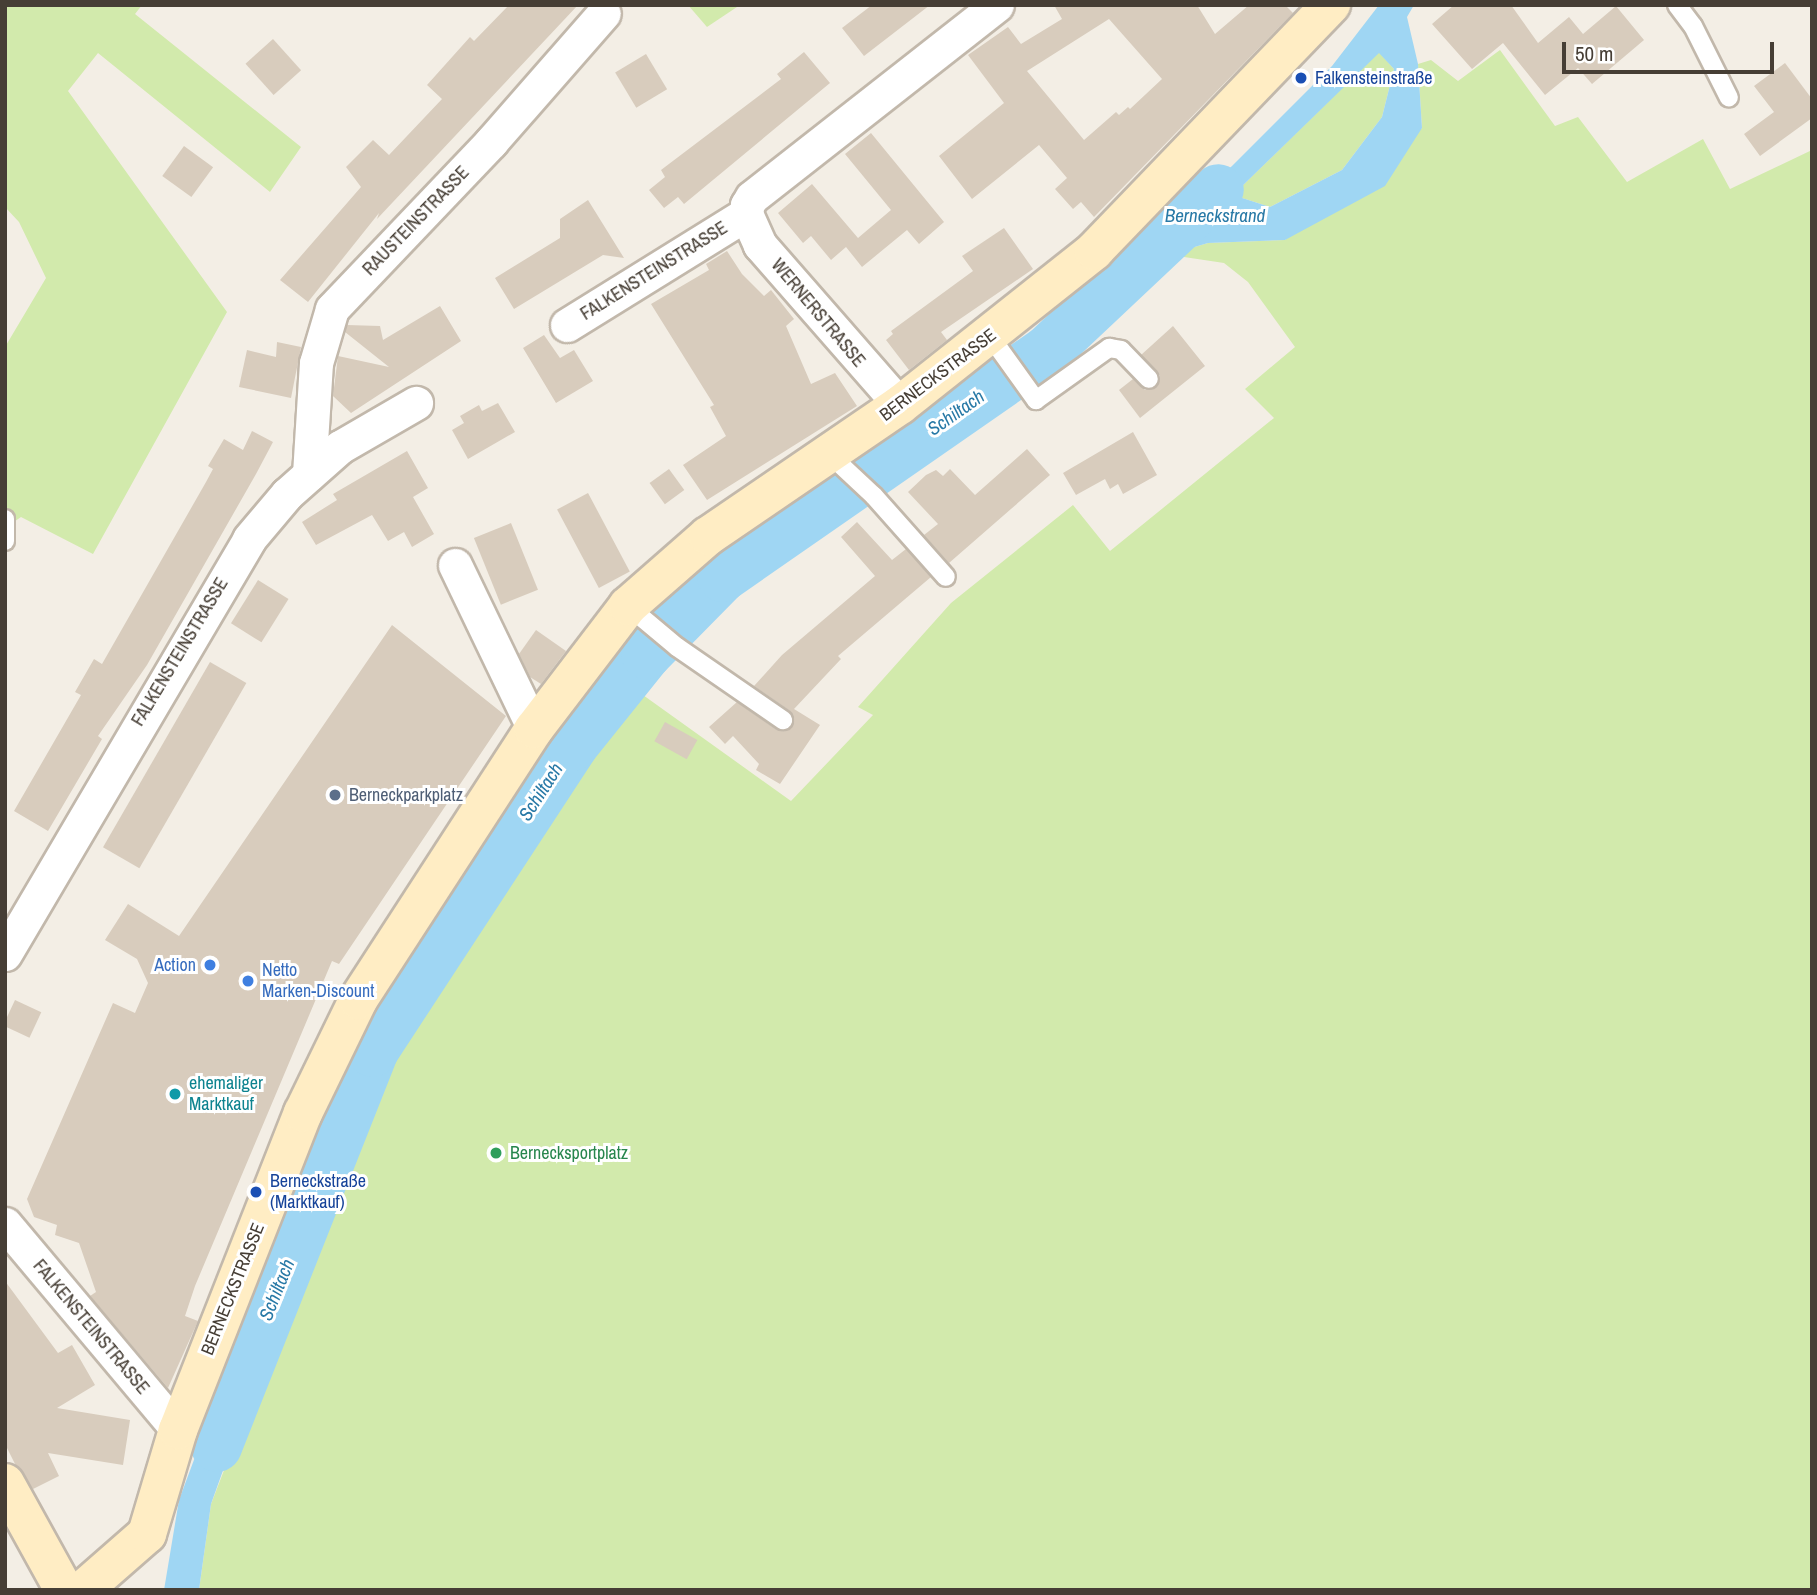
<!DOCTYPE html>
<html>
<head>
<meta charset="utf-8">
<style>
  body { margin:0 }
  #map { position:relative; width:1817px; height:1595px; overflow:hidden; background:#f3eee5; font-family:"Archivo Narrow",sans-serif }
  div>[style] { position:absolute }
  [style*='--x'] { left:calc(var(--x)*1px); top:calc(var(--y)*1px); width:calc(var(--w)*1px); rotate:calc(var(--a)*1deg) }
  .green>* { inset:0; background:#d2eaac }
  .water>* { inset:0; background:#9fd6f3 }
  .river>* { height:51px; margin:-25.5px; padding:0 25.5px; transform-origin:25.5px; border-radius:25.5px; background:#9fd6f3 }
  .building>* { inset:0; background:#d8ccbd; transform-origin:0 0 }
  .roads { filter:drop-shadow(2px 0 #c2b8ab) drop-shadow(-2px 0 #c2b8ab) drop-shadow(0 2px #c2b8ab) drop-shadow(0 -2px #c2b8ab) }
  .service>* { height:18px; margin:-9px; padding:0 9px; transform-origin:9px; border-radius:9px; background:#fff }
  .minor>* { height:33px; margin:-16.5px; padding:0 16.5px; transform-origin:16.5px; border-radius:16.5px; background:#fff }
  .secondary>* { height:38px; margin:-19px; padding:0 19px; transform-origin:19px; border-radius:19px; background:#ffedc4 }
  .dots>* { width:19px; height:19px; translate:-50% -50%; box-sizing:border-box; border:4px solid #fff; border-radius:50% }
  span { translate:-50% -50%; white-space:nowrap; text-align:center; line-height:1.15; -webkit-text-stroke:6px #fff; paint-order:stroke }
  .transit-label { font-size:18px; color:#164399 }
  .left { translate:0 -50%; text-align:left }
  .street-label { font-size:18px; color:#463e35 }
  .service-label { font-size:18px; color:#4e5e75 }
  .shop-label { font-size:18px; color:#366cbe }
  .right { translate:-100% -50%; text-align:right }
  .culture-label { font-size:18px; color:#0d838f }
  .leisure-label { font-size:18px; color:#27864d }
  .water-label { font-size:19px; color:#2879a6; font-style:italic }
  .frame { position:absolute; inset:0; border:7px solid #463e35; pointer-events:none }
  .scale { position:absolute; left:1562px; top:42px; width:212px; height:32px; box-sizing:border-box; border:4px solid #463e35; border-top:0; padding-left:9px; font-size:21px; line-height:24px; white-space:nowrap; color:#463e35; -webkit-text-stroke:5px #fff; paint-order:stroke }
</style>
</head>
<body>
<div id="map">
  <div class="green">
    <i style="clip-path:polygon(5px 5px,142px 5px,135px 14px,301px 147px,270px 192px,98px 53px,68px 91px,227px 312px,93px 554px,21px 517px,5px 528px,5px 347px,46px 278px,19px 222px,5px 207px)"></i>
    <i style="clip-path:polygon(688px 5px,740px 5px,707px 27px)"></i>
    <i style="clip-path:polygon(1500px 50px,1555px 126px,1578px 117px,1627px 182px,1703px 139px,1730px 189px,1812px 150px,1812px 1590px,199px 1590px,211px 1504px,378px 1072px,636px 690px,791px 801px,873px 715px,858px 707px,951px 603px,1073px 505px,1110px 551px,1274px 418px,1245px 389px,1295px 347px,1248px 282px,1224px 263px,1184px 257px,1181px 251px,1208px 243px,1285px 240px,1422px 128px,1418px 64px,1431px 60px,1458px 81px)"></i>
    <i style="clip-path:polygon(1379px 52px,1394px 69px,1382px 117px,1342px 170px,1270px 207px,1233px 195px)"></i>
  </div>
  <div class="water">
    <i style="clip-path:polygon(evenodd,1379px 5px,1414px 5px,1407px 17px,1418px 64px,1422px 128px,1385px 186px,1285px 240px,1208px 243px,1181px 251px,1160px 229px,1232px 166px,1332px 66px,1379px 5px,1379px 53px,1394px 69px,1382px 117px,1342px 170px,1270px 207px,1233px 195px,1379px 53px)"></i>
    <i style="clip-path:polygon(226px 1374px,254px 1384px,211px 1504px,199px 1590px,164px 1590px,179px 1500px)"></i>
  </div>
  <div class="river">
    <i style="--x:216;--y:1446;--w:425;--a:-68.4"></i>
    <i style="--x:372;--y:1051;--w:366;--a:-56.8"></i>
    <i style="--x:572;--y:745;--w:118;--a:-51.2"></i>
    <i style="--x:646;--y:653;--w:108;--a:-45.4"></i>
    <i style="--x:722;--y:576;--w:394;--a:-34.8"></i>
    <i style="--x:1046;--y:351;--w:236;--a:-43.3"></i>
  </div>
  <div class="building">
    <i style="clip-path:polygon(509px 5px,578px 5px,377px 219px,379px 213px,308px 302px,280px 280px,361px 187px,346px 167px,373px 140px,389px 155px,442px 99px,427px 85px,470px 37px,474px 41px)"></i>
    <i style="clip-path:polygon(872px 5px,930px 5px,864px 56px,842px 28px)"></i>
    <i style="clip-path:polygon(evenodd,1054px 5px,1197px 5px,1215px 34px,1249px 5px,1285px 5px,1293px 13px,1094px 217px,1081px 202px,1073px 209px,1055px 189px,1067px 178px,1039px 145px,972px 199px,939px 156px,1004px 103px,968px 55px,1008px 27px,1021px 44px,1062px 19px,1054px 5px,1109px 19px,1162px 79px,1130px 109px,1128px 107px,1119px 115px,1116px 112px,1084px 140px,1027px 71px,1109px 19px)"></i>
    <i style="clip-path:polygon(1454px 5px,1511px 5px,1538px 43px,1569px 17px,1583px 34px,1616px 6px,1644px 40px,1592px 84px,1578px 68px,1545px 95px,1503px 43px,1472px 69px,1432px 24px)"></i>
    <i style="left:273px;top:39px;width:42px;height:37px;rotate:48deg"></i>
    <i style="clip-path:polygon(804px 52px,830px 83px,684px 204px,678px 197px,664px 208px,649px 190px,665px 177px,661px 170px,781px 79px,777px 74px)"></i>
    <i style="left:646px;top:54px;width:41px;height:36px;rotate:59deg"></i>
    <i style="clip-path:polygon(1785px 63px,1812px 99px,1812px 118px,1760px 156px,1744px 134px,1774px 112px,1754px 86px)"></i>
    <i style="clip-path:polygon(871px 133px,944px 222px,919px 244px,907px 230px,862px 267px,846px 247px,831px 260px,811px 236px,803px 243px,778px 213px,812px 184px,858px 238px,891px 210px,845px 154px)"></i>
    <i style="left:184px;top:146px;width:36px;height:37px;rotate:36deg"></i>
    <i style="clip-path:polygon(588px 200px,624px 258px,603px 255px,514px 309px,495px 278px,560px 238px,560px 219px)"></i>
    <i style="clip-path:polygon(1004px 228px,1033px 269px,941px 332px,947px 340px,909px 370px,886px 340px,893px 334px,891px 331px,973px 271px,962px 256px)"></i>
    <i style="clip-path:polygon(727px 251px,742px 274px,764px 296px,771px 290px,794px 319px,786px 326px,811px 384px,835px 373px,857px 406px,707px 500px,683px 465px,726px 436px,710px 407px,714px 405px,651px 304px,709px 270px,706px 264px)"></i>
    <i style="clip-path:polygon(440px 306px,461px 341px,351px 413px,333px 396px,338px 356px,389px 367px,345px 332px,347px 325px,380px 326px,383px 340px)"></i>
    <i style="clip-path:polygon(1173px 326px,1205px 366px,1140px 418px,1119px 390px,1133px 379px,1145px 390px,1157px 387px,1160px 376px,1141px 355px)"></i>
    <i style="clip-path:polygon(544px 335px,560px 358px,574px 350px,593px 381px,556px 403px,523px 348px)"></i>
    <i style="clip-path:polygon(277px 342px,301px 347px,291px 398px,239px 387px,247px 350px,276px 357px)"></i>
    <i style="clip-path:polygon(498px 403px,515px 432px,468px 459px,452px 430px,464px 423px,460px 416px,479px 405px,482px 411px)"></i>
    <i style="clip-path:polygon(252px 431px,273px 442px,256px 474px,147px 665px,98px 736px,102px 739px,48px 831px,14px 811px,81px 695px,75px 692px,94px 659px,102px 664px,206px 482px,213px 469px,208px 466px,224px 439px,243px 450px)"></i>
    <i style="clip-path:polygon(1133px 432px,1157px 475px,1123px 494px,1118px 484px,1110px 489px,1105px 479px,1076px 495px,1063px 473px)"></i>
    <i style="clip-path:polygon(1027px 449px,1050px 475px,949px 563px,924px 535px,938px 524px,908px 492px,926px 475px,936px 470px,943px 476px,950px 469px,975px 495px)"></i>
    <i style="clip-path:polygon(407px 451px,428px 488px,413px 497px,434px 534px,412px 547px,404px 532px,388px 541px,372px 515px,316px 545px,302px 522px,337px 500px,333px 494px)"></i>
    <i style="left:669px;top:469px;width:26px;height:24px;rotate:54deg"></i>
    <i style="left:588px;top:493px;width:89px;height:35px;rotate:62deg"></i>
    <i style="clip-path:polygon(857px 522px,892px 560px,906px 549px,931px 577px,838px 656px,841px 659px,794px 709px,820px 725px,780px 784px,756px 770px,759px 764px,733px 736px,725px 744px,709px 727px,737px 702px,777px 730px,792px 727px,790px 711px,754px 686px,782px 655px,875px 576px,841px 537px)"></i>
    <i style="left:511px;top:523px;width:72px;height:40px;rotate:68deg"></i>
    <i style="left:258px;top:580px;width:36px;height:51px;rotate:32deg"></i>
    <i style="clip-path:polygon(392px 625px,506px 716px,339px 964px,332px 961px,195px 1286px,185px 1316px,198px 1321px,168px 1388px,90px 1296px,96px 1292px,79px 1243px,55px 1235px,57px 1225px,34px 1217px,27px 1199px,113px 1003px,135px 1013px,148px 983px,137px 959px,105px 940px,128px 904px,179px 936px)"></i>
    <i style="clip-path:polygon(536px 630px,566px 651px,541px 684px,530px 677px,519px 654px)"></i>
    <i style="left:210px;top:662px;width:42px;height:214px;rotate:30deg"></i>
    <i style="left:665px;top:722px;width:37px;height:22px;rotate:29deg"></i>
    <i style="left:15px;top:1000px;width:29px;height:28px;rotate:25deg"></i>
    <i style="clip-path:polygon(5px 1281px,58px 1353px,72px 1345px,95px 1385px,57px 1408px,130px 1420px,123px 1465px,48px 1453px,59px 1476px,33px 1489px,15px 1464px,5px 1444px)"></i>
  </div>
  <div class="roads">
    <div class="service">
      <i style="--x:1677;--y:5;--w:26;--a:53"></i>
      <i style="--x:1693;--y:26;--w:80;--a:63.4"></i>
      <i style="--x:990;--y:336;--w:79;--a:54.3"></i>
      <i style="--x:1036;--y:400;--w:90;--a:-35.5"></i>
      <i style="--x:1109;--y:348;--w:12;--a:9"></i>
      <i style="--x:1121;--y:350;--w:40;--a:46"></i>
      <i style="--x:828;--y:453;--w:63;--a:43.1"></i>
      <i style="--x:874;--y:496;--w:108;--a:48.4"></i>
      <i style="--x:5;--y:519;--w:22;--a:90"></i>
      <i style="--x:628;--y:606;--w:64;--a:39.9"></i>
      <i style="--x:677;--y:647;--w:129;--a:34.6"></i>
    </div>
    <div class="minor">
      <i style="--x:567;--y:325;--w:211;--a:-31.8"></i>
      <i style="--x:900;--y:405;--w:213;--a:-131.2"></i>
      <i style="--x:760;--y:245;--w:34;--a:-114"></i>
      <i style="--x:746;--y:214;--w:9;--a:-84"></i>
      <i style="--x:747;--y:205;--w:9;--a:-58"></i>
      <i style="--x:752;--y:197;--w:311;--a:-38.1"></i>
      <i style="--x:309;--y:474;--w:111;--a:-86.4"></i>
      <i style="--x:316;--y:363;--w:56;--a:-73.5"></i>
      <i style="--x:332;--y:309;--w:231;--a:-46.4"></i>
      <i style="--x:491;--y:142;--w:171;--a:-48.8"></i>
      <i style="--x:455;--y:565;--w:182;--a:64.3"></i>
      <i style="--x:5;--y:954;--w:481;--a:-59.5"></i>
      <i style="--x:249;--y:539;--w:59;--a:-49.8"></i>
      <i style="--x:287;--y:494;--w:71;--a:-41.6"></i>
      <i style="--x:340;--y:447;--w:88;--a:-30.1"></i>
      <i style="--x:5;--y:1224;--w:269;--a:50"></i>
    </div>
    <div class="secondary">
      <i style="--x:5;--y:1483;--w:122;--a:61.1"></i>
      <i style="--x:83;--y:1590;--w:85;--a:-41.2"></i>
      <i style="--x:147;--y:1534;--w:109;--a:-73.4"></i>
      <i style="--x:178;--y:1430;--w:341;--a:-68.5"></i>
      <i style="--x:303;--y:1113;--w:126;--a:-64"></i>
      <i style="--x:358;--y:1000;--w:323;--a:-57"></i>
      <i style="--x:534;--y:729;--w:155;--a:-52.6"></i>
      <i style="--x:628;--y:606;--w:106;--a:-41.2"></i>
      <i style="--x:708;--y:536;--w:232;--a:-34.3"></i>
      <i style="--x:900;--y:405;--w:248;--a:-38.4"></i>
      <i style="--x:1094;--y:251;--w:342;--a:-46.1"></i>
    </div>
  </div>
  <div class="dots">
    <i style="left:1301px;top:78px;background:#1a4fb4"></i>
    <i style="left:335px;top:795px;background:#5c6f8a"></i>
    <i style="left:210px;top:965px;background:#3f7fe0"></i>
    <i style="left:248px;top:981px;background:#3f7fe0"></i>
    <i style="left:175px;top:1094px;background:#0f9aa8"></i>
    <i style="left:496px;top:1153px;background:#2e9e5b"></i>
    <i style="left:256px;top:1192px;background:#1a4fb4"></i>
  </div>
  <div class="transit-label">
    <span class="left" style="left:1315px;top:78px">Falkensteinstraße</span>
    <span class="left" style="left:270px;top:1192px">Berneckstraße<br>(Marktkauf)</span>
  </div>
  <div class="street-label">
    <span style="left:416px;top:221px;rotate:-46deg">RAUSTEINSTRASSE</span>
    <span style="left:654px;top:271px;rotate:-32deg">FALKENSTEINSTRASSE</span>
    <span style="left:818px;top:313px;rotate:50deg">WERNERSTRASSE</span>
    <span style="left:938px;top:375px;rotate:-37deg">BERNECKSTRASSE</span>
    <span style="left:180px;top:652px;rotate:-59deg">FALKENSTEINSTRASSE</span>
    <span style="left:233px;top:1289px;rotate:-68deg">BERNECKSTRASSE</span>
    <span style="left:91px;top:1327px;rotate:50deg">FALKENSTEINSTRASSE</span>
  </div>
  <div class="service-label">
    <span class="left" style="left:349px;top:795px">Berneckparkplatz</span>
  </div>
  <div class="shop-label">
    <span class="right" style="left:196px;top:965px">Action</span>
    <span class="left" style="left:262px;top:981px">Netto<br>Marken-Discount</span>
  </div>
  <div class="culture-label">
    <span class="left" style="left:189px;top:1094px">ehemaliger<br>Marktkauf</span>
  </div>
  <div class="leisure-label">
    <span class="left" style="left:510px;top:1153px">Bernecksportplatz</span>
  </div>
  <div class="water-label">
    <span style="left:1215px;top:216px">Berneckstrand</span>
    <span style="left:956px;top:413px;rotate:-35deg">Schiltach</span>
    <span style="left:541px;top:792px;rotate:-57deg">Schiltach</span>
    <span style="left:277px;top:1290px;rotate:-68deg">Schiltach</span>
  </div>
  <div class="frame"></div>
  <div class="scale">50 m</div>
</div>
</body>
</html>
